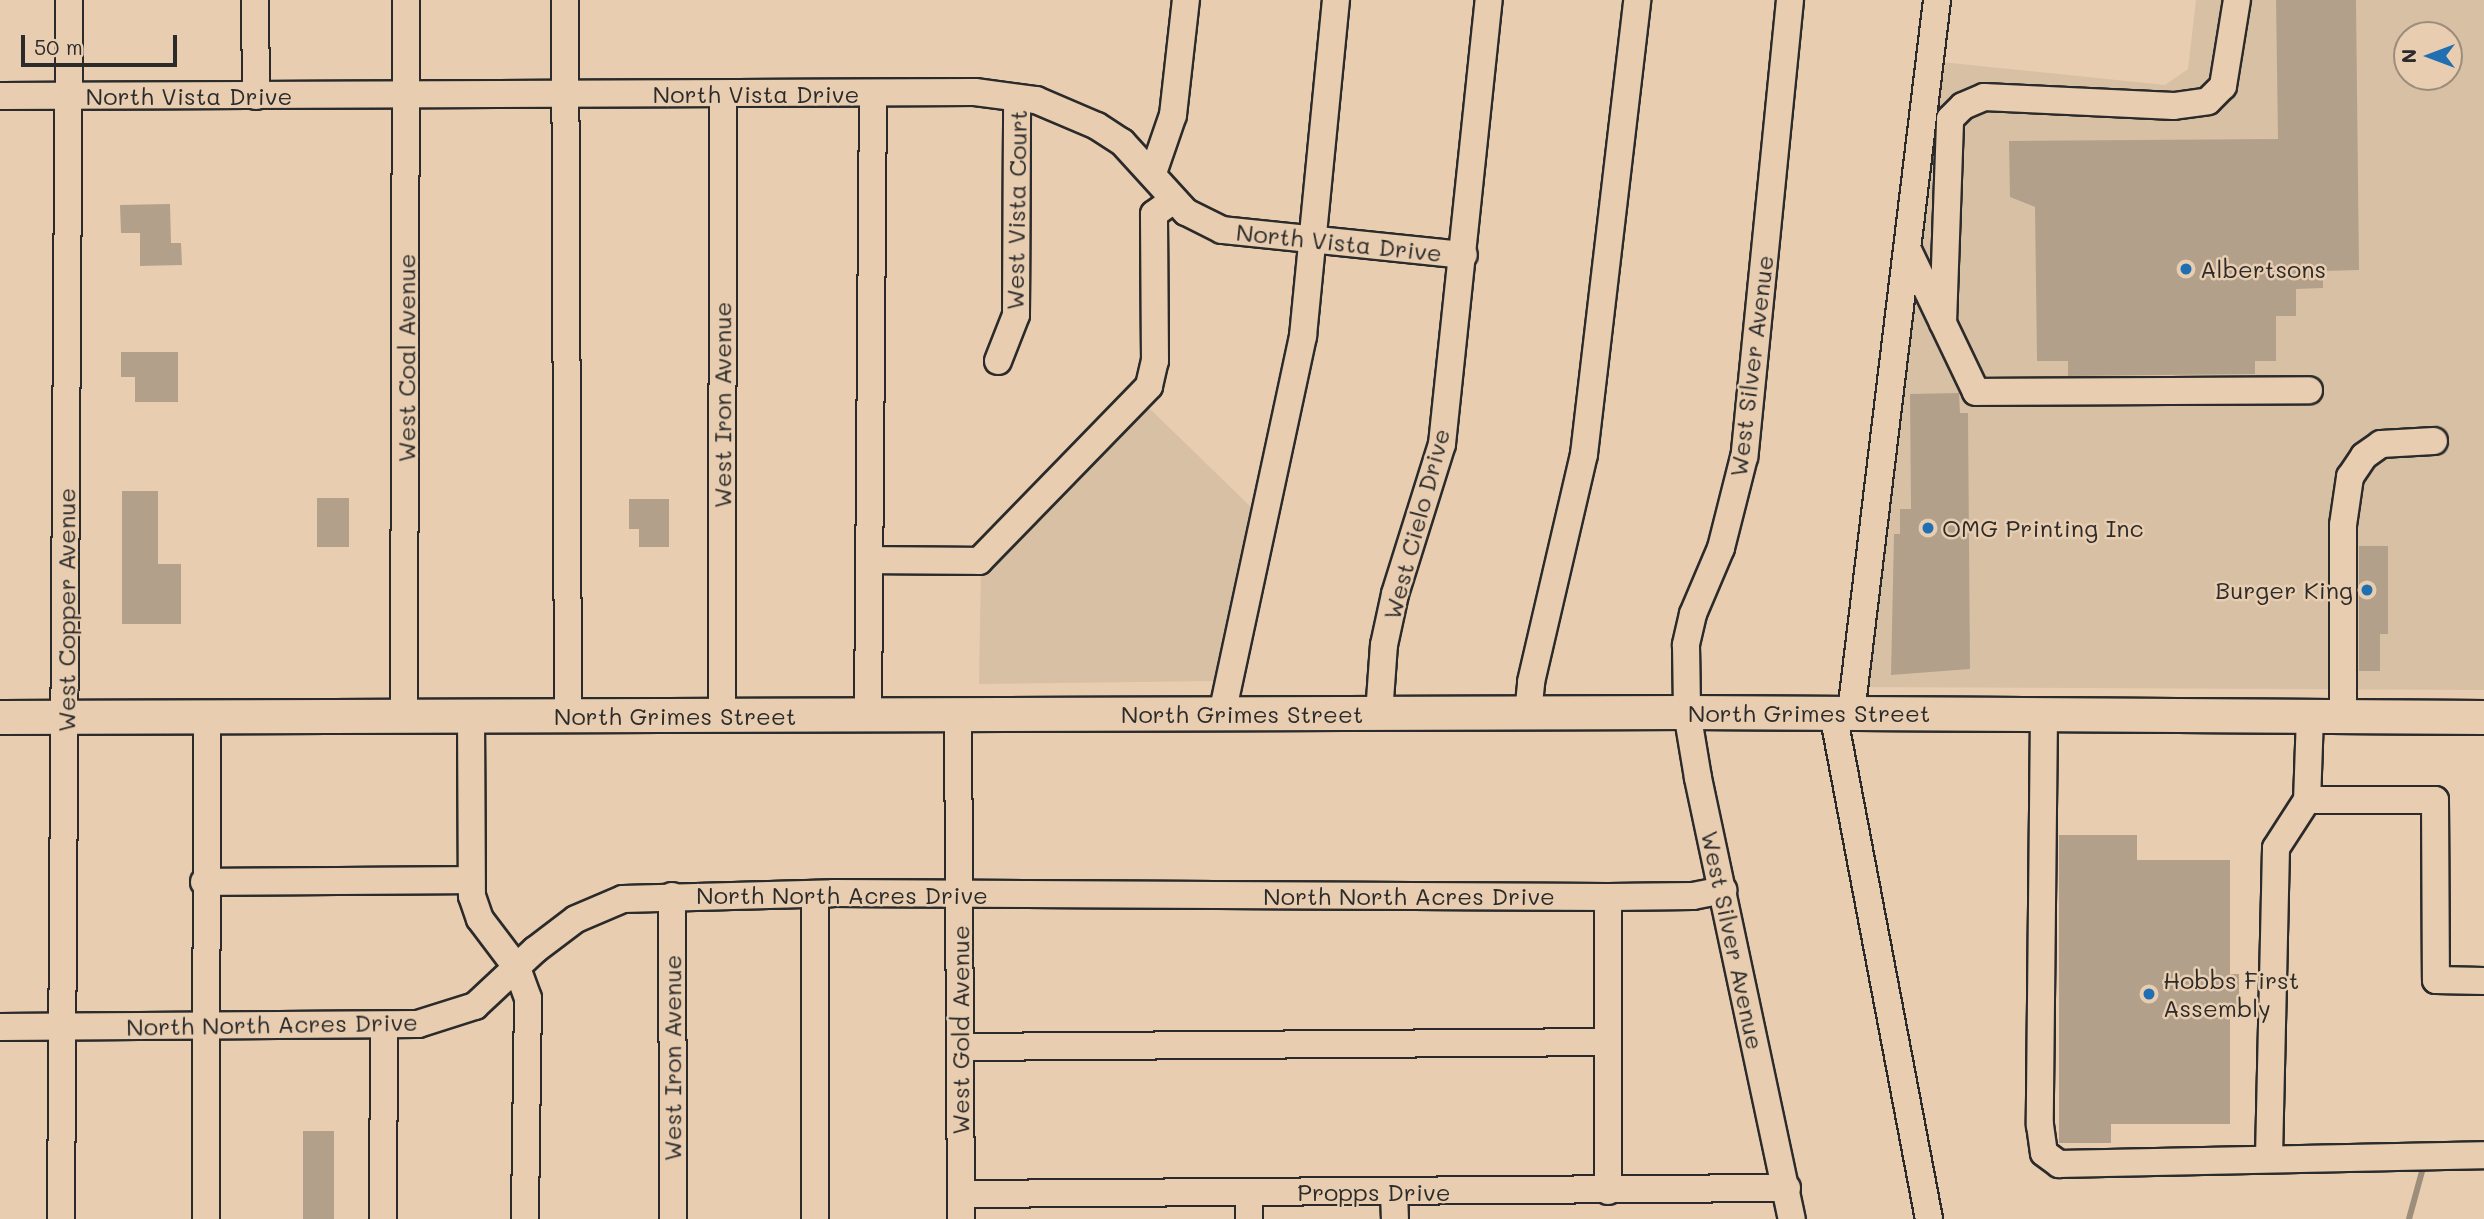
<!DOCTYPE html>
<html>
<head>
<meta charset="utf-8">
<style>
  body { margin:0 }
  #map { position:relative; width:2484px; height:1219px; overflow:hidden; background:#e8cdb0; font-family:Mali,sans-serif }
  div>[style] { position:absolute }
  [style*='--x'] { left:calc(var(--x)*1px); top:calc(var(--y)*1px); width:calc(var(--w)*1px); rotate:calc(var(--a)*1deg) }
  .built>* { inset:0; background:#d8c0a5 }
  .stream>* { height:6px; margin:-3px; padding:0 3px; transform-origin:3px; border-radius:3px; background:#9d8d7b }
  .building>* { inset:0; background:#b3a08b; transform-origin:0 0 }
  .roads { filter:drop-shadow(2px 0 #2b2b2b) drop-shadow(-2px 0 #2b2b2b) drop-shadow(0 2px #2b2b2b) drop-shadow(0 -2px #2b2b2b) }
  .minor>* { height:26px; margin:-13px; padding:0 13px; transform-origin:13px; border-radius:13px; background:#e8cdb0 }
  .major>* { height:33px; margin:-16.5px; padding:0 16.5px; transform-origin:16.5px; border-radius:16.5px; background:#e8cdb0 }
  .dots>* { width:19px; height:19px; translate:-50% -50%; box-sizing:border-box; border:4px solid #e8cdb0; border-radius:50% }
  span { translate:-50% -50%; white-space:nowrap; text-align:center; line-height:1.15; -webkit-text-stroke:5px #e8cdb0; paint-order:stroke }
  .street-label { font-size:24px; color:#2b2b2b }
  .poi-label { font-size:24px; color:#2b2b2b }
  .left { translate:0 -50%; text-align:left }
  .right { translate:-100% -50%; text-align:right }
  .north { position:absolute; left:2393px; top:21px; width:70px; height:70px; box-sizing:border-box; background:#e8cdb0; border:2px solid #9c8c7b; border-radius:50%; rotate:270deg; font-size:19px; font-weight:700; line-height:28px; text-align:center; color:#2b2b2b }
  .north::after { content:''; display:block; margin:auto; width:24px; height:32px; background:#1f6fb2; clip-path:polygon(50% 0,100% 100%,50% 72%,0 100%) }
  .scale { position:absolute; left:21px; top:35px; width:156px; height:32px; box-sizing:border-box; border:4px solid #2b2b2b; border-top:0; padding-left:9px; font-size:21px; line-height:24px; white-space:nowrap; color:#2b2b2b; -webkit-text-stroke:5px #e8cdb0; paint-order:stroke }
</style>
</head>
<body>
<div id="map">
  <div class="built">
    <i style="clip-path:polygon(evenodd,2196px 0,2484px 0,2484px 690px,1854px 687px,1931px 61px,2165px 85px,2188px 69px,2196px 0,2407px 35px,2449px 35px,2449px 77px,2407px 77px,2407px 35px)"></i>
    <i style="clip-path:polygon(1146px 405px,1254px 510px,1218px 681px,979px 684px,981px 571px)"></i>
  </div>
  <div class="stream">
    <i style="--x:2409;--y:1219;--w:57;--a:-74.7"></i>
  </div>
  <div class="building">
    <i style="clip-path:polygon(2276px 0,2356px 0,2359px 270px,2323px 271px,2323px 288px,2296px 289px,2296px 316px,2276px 316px,2276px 361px,2255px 361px,2255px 374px,2068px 376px,2068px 361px,2037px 361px,2035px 207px,2010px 197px,2009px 141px,2278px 139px)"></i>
    <i style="clip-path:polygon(170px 204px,171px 243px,181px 243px,182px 265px,140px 266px,140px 233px,121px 233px,120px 205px)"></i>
    <i style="clip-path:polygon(121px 352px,178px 352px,178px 402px,135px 402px,135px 377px,121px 377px)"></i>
    <i style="clip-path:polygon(1959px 393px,1960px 413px,1968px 413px,1970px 669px,1891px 675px,1894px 534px,1900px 534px,1900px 509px,1911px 509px,1910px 394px)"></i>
    <i style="clip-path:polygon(122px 491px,158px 491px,158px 564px,181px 564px,181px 624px,122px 624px)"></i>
    <i style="left:317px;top:498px;width:32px;height:49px"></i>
    <i style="clip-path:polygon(629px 499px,669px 499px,669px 547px,639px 547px,639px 529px,629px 529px)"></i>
    <i style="clip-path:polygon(2359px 546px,2388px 546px,2388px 634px,2380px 634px,2380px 671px,2359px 671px)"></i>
    <i style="clip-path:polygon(2059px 835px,2137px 835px,2137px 860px,2230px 860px,2230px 974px,2239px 974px,2239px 1014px,2230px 1014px,2230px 1124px,2111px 1124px,2111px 1143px,2059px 1143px)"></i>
    <i style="left:303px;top:1131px;width:31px;height:88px"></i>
  </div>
  <div class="roads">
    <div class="minor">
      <i style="--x:255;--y:0;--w:96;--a:89.4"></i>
      <i style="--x:565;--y:0;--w:716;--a:89.76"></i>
      <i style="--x:1790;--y:0;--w:459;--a:95.7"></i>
      <i style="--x:1744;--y:457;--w:94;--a:104.2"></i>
      <i style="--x:1721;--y:548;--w:72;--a:113"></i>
      <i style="--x:1693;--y:614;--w:32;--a:103"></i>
      <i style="--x:1686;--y:645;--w:67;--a:89.1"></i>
      <i style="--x:1687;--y:712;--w:67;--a:80.5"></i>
      <i style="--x:1698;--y:778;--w:451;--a:78"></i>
      <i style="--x:0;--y:96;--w:975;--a:-0.24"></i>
      <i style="--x:975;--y:92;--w:62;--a:7.5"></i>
      <i style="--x:1036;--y:100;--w:66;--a:23.1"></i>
      <i style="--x:1097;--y:126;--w:30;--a:33"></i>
      <i style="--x:1122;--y:142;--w:95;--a:47.6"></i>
      <i style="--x:1186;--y:212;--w:40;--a:26.6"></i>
      <i style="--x:1222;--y:230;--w:243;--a:5.9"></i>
      <i style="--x:1153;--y:173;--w:61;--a:-71"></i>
      <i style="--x:1173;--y:115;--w:116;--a:-83.6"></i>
      <i style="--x:1909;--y:252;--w:155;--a:64.4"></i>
      <i style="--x:1976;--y:392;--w:333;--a:-0.3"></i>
      <i style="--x:1943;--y:323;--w:204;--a:-88"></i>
      <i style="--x:1950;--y:119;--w:18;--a:-45"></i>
      <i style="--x:1963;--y:106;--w:23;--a:-23"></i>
      <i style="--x:1984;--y:97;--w:190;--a:2.7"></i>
      <i style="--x:2174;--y:106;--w:34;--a:-8"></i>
      <i style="--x:2208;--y:101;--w:21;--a:-45"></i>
      <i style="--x:2223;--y:86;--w:87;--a:-80.8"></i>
      <i style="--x:998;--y:361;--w:49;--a:-68.6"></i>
      <i style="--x:1016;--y:315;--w:217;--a:-89.7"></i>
      <i style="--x:872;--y:560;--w:107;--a:0.5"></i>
      <i style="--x:979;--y:561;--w:244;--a:-45.8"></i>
      <i style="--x:1149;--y:386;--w:26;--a:-77"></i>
      <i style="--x:1155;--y:361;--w:147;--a:-90.4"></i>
      <i style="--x:1154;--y:214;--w:24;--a:-36"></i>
      <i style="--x:1528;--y:713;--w:31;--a:-84"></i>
      <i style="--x:1531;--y:682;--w:234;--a:-76.9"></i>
      <i style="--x:1584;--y:454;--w:457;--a:-83.3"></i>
      <i style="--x:1833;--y:713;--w:515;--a:79.26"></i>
      <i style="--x:1851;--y:713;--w:718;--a:-83.12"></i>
      <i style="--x:1222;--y:714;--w:387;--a:-77.9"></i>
      <i style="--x:1303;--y:336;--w:338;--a:-84.4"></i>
      <i style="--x:1379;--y:714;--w:69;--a:-85.9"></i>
      <i style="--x:1384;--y:645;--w:52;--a:-77.8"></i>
      <i style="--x:1395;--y:594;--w:157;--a:-72.6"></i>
      <i style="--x:1442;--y:444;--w:446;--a:-84"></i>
      <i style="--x:2044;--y:714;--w:411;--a:90.6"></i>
      <i style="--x:2040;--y:1125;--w:28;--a:82"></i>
      <i style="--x:2044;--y:1153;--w:19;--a:36"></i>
      <i style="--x:2059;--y:1164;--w:425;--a:-1.2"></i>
      <i style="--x:722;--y:715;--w:620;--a:-89.91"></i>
      <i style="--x:868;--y:715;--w:622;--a:-89.54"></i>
      <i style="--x:958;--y:715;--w:504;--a:89.66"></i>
      <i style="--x:471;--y:716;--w:180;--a:89.7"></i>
      <i style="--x:472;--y:896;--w:24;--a:71"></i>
      <i style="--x:480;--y:919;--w:61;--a:52.9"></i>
      <i style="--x:517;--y:968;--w:32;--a:70"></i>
      <i style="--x:528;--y:998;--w:221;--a:90.8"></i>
      <i style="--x:2310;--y:716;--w:84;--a:92"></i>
      <i style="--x:2307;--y:800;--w:128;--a:0"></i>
      <i style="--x:2435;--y:800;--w:180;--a:89.7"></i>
      <i style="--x:2436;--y:980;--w:48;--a:1.2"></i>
      <i style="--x:2343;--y:716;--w:191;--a:-90"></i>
      <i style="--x:2343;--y:525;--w:49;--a:-81.7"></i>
      <i style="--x:2350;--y:477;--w:25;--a:-56"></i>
      <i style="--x:2364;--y:456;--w:21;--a:-35"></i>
      <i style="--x:2381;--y:444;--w:53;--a:-3.2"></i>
      <i style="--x:404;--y:717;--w:717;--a:-89.84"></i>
      <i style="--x:204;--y:882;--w:267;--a:-0.4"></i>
      <i style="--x:672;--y:896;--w:323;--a:89.8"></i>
      <i style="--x:1608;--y:897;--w:294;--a:90"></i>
      <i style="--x:0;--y:1027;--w:418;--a:-0.4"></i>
      <i style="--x:418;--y:1024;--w:60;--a:-17.5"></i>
      <i style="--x:475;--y:1006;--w:82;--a:-43"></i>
      <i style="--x:535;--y:950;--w:51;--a:-37.1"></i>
      <i style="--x:576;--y:919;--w:51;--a:-23.1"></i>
      <i style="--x:623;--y:899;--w:210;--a:-1.6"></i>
      <i style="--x:833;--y:893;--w:775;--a:0.3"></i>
      <i style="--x:1608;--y:897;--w:85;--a:-0.7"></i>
      <i style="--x:1693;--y:896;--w:31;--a:-11"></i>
      <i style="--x:960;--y:1047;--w:648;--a:-0.44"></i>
      <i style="--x:2269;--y:1157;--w:309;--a:-88.7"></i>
      <i style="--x:2276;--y:848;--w:57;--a:-57.1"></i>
      <i style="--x:1394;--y:1192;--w:27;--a:88"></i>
      <i style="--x:1249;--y:1193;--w:26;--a:90"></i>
      <i style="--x:961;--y:1194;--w:826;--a:-0.42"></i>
      <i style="--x:61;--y:1219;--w:1219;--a:-89.62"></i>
      <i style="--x:206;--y:1219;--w:503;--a:-89.89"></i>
      <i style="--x:383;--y:1219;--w:192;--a:-89.7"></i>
      <i style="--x:815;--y:1219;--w:325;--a:-90"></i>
    </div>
    <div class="major">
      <i style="--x:0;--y:717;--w:1687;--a:-0.17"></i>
      <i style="--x:1687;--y:712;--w:797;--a:0.36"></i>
    </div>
  </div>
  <div class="dots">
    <i style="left:2186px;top:269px;background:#1f6fb2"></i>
    <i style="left:1928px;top:528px;background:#1f6fb2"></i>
    <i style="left:2367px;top:590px;background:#1f6fb2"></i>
    <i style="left:2149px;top:994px;background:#1f6fb2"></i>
  </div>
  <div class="street-label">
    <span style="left:756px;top:94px">North Vista Drive</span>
    <span style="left:189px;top:96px">North Vista Drive</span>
    <span style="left:1016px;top:210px;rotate:-89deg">West Vista Court</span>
    <span style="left:1339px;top:242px;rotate:6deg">North Vista Drive</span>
    <span style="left:406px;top:358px;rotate:-90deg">West Coal Avenue</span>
    <span style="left:1751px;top:366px;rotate:-83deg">West Silver Avenue</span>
    <span style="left:722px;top:405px;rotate:-90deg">West Iron Avenue</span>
    <span style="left:1416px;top:524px;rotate:-75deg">West Cielo Drive</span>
    <span style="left:66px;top:610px;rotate:-90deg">West Copper Avenue</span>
    <span style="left:1809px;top:713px">North Grimes Street</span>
    <span style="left:1242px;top:714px">North Grimes Street</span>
    <span style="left:675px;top:716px">North Grimes Street</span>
    <span style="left:842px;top:895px">North North Acres Drive</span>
    <span style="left:1409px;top:896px">North North Acres Drive</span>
    <span style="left:1733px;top:940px;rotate:78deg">West Silver Avenue</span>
    <span style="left:272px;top:1024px;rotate:-1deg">North North Acres Drive</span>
    <span style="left:960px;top:1030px;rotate:-90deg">West Gold Avenue</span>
    <span style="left:672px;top:1058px;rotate:-90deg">West Iron Avenue</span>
    <span style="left:1374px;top:1192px">Propps Drive</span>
  </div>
  <div class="poi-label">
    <span class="left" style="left:2200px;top:269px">Albertsons</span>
    <span class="left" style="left:1942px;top:528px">OMG Printing Inc</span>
    <span class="right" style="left:2353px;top:590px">Burger King</span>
    <span class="left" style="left:2163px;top:994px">Hobbs First<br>Assembly</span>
  </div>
  <div class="north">N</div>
  <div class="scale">50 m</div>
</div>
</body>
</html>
